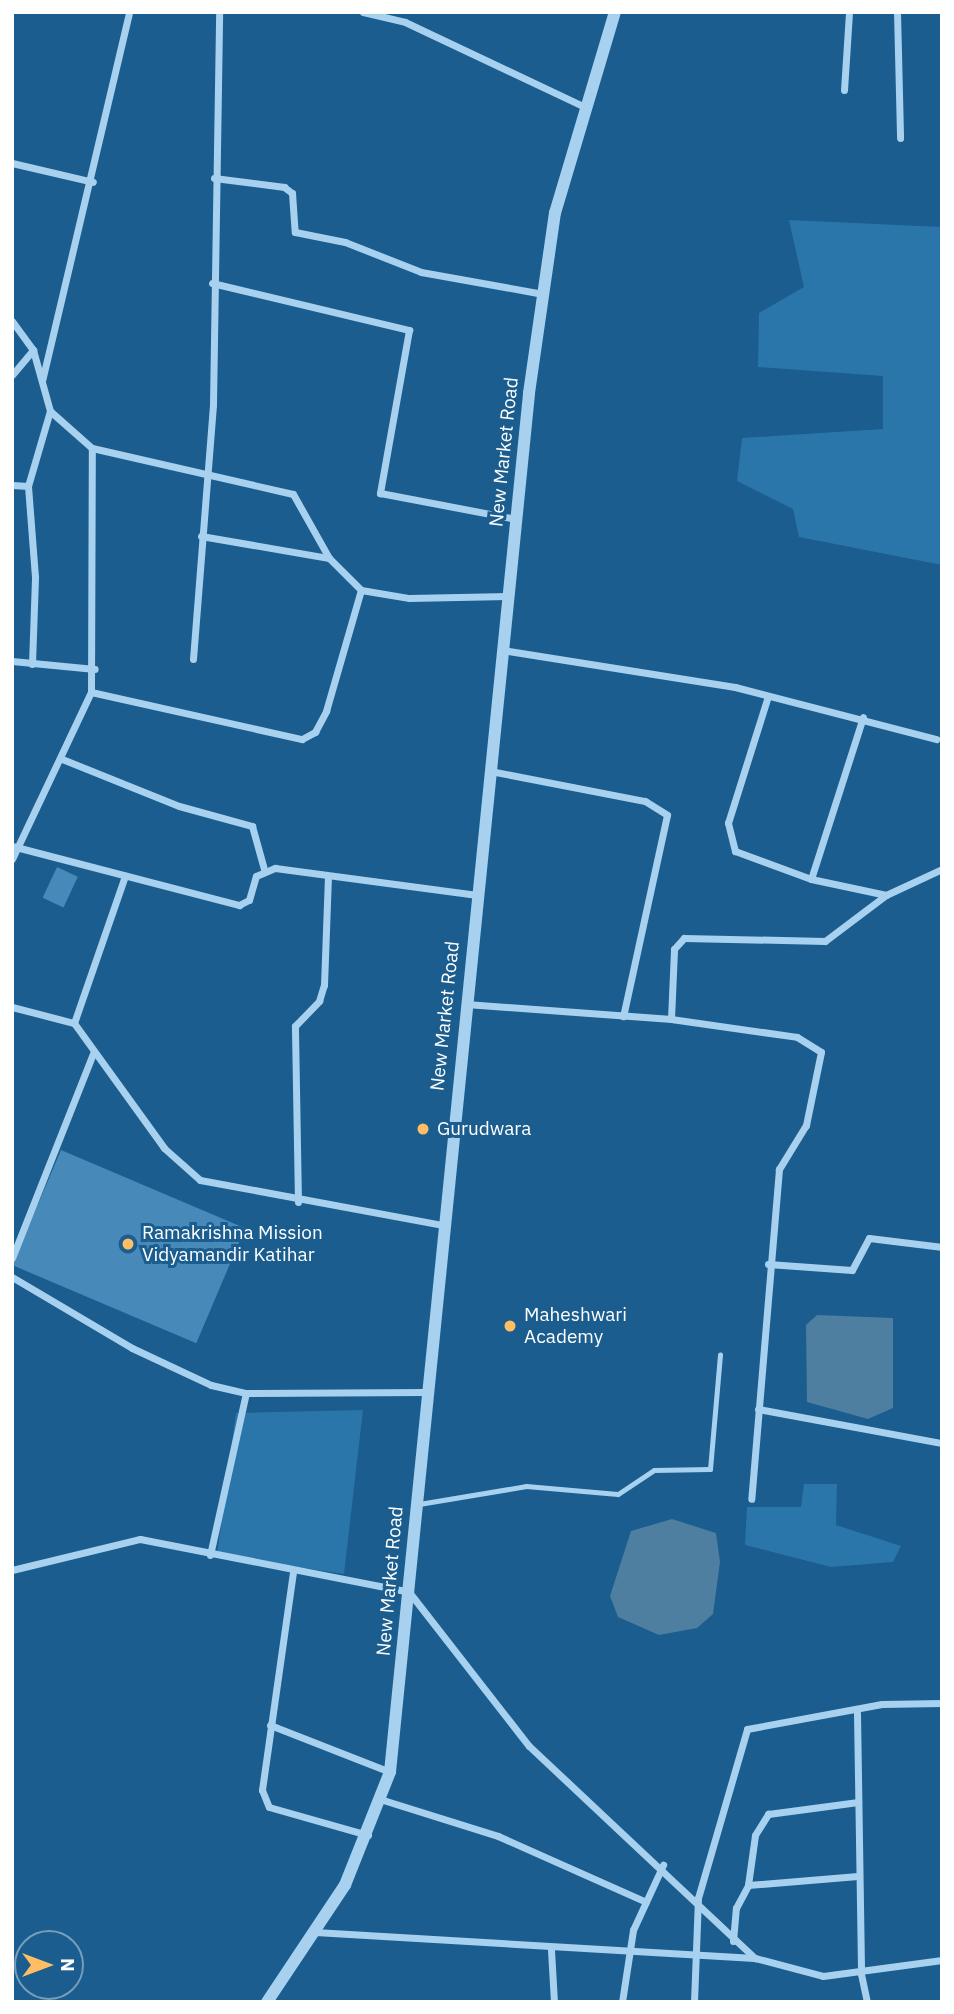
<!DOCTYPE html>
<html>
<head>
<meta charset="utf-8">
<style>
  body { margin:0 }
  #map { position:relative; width:954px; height:2014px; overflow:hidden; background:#1a5d8e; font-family:"IBM Plex Sans",sans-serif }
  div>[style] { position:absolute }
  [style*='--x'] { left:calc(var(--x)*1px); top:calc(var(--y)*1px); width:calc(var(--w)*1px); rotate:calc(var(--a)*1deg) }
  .green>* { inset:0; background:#2a76aa }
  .water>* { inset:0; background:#4e7ea0 }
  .building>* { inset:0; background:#4789b8; transform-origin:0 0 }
  .service>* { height:5px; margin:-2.5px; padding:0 2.5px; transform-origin:2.5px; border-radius:2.5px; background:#a7d1ee }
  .minor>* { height:7px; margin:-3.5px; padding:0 3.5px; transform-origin:3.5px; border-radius:3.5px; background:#a7d1ee }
  .tertiary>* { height:12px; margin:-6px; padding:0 6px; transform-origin:6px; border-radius:6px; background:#a7d1ee }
  .dots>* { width:19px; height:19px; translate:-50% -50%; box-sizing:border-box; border:4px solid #1a5d8e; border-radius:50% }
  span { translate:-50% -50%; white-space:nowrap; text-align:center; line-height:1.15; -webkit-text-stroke:6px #1a5d8e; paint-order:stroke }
  .street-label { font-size:19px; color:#fff }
  .poi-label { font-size:19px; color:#fff }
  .left { translate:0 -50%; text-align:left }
  .frame { position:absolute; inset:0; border:14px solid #fff; pointer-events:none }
  .north { position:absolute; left:14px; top:1930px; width:70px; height:70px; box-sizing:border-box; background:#1a5d8e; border:2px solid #769ebb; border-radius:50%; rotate:90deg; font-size:19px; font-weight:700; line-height:28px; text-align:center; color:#fff }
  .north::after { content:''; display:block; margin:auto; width:24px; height:32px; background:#ffbd64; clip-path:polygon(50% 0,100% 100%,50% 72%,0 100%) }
</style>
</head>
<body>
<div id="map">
  <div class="green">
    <i style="clip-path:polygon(789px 220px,942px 227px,942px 565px,799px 537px,793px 509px,737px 481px,742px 438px,883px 429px,883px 376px,758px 367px,759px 313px,804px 287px)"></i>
    <i style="clip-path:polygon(363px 1410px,344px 1574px,217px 1555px,236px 1413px)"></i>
    <i style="clip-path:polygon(804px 1484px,837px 1484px,836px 1525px,901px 1546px,893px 1562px,831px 1567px,745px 1545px,747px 1507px,801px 1507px)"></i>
  </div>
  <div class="water">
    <i style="clip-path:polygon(817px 1315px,893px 1318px,893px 1408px,868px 1419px,807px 1402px,806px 1325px)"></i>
    <i style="clip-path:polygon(672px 1519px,716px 1533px,720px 1562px,713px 1614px,697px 1628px,659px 1635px,618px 1617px,610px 1596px,631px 1531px)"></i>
  </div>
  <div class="building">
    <i style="left:57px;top:867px;width:23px;height:34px;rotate:25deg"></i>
    <i style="left:61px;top:1150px;width:200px;height:125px;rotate:23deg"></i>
  </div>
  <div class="service">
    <i style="--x:419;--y:1504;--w:109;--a:-9.5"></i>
    <i style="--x:526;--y:1486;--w:92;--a:5"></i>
    <i style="--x:618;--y:1494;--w:43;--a:-33.7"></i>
    <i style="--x:654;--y:1470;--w:56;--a:-1"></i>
    <i style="--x:710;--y:1469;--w:115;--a:-85"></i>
  </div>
  <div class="minor">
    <i style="--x:363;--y:12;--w:43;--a:13.4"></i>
    <i style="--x:405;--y:22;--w:197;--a:25.3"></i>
    <i style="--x:897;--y:12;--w:126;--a:88.6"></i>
    <i style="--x:844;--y:90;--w:78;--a:-86.3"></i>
    <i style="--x:12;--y:163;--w:83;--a:13.2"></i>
    <i style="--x:214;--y:178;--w:71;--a:7.3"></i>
    <i style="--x:284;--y:187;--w:10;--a:37"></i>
    <i style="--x:292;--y:193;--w:39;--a:86"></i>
    <i style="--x:295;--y:232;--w:51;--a:11.3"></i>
    <i style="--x:345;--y:242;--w:82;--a:21.5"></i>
    <i style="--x:421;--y:272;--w:124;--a:10.2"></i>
    <i style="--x:212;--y:283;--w:203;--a:13.4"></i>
    <i style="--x:409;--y:330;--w:166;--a:100.1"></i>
    <i style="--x:380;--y:493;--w:138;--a:10.8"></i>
    <i style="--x:12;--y:321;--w:36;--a:54"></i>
    <i style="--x:33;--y:350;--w:63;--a:74.4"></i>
    <i style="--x:50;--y:411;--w:56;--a:41.4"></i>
    <i style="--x:92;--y:448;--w:206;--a:12.9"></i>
    <i style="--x:293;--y:494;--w:73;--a:60.6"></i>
    <i style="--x:329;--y:558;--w:45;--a:45"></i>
    <i style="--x:361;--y:590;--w:49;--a:9.5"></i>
    <i style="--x:409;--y:598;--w:99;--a:-1.2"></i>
    <i style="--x:12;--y:375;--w:33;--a:-50"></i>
    <i style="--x:42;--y:381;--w:379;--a:-76.7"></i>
    <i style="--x:12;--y:485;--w:16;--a:4"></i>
    <i style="--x:201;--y:536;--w:130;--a:9.8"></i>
    <i style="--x:502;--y:650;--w:236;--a:9"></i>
    <i style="--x:735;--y:687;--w:208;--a:14.5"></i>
    <i style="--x:193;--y:659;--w:255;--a:-85.5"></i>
    <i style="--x:213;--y:405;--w:393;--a:-89.1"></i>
    <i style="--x:12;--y:661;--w:83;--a:5.5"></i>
    <i style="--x:32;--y:664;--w:87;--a:-88"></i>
    <i style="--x:35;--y:577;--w:91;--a:-94.4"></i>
    <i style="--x:28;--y:486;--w:78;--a:-73.7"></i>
    <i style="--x:91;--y:692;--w:216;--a:12.6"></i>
    <i style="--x:302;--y:739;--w:15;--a:-28"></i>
    <i style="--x:315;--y:732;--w:24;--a:-62"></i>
    <i style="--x:326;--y:711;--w:126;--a:-73.9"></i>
    <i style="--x:768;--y:696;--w:133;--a:107.5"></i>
    <i style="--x:728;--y:823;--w:29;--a:76"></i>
    <i style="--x:735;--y:851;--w:81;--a:20.2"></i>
    <i style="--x:811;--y:879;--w:77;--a:12"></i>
    <i style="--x:62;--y:759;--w:126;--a:21.9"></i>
    <i style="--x:179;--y:806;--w:76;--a:15.3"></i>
    <i style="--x:252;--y:826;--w:45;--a:74.4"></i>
    <i style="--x:490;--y:771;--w:158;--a:11"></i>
    <i style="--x:645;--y:801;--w:26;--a:32"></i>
    <i style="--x:667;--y:815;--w:206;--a:102.3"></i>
    <i style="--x:12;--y:846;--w:235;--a:14.6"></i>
    <i style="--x:239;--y:905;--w:11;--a:-27"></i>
    <i style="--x:249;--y:900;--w:25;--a:-74"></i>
    <i style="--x:256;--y:876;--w:21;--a:-23"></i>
    <i style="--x:275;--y:868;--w:204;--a:7.6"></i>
    <i style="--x:12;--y:859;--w:185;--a:-64.7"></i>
    <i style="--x:91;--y:692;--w:244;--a:-89.8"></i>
    <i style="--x:811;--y:879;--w:170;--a:-72.2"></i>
    <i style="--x:466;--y:1004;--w:206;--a:4.2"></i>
    <i style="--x:671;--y:1019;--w:127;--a:8.1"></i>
    <i style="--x:797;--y:1037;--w:28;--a:32"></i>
    <i style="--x:821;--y:1052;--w:75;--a:101.6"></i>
    <i style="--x:806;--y:1125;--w:52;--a:121.5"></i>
    <i style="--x:779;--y:1169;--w:331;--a:94.8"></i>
    <i style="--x:12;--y:1007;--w:64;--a:14.5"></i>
    <i style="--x:74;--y:1023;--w:154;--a:54.2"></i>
    <i style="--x:164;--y:1148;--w:48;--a:41.6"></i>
    <i style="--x:200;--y:1180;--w:246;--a:10.5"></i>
    <i style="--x:671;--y:1019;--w:70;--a:-87.5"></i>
    <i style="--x:674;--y:949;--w:15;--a:-48"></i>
    <i style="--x:684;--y:938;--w:141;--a:1.2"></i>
    <i style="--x:825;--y:941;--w:76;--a:-37"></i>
    <i style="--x:886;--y:895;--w:62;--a:-24.9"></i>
    <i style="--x:74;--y:1023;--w:156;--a:-70.9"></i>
    <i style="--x:298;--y:1202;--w:176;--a:-91"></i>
    <i style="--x:295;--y:1026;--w:35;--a:-46"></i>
    <i style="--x:319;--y:1001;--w:17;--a:-73"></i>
    <i style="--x:324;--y:985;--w:109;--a:-87.9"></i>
    <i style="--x:12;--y:1258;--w:220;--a:-68.4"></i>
    <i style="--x:768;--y:1264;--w:84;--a:4.1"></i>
    <i style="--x:852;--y:1270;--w:36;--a:-62"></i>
    <i style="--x:869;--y:1238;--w:74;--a:7"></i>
    <i style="--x:12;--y:1277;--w:139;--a:30.6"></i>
    <i style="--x:132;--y:1348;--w:87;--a:25.1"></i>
    <i style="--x:211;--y:1385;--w:36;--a:13"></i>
    <i style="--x:246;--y:1393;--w:179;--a:-0.3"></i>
    <i style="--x:758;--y:1409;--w:187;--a:10.5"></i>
    <i style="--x:210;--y:1555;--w:166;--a:-77.5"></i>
    <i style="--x:12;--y:1570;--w:132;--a:-13.6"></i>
    <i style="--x:140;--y:1539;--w:274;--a:11.1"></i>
    <i style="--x:409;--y:1592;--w:195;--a:52.1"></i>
    <i style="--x:529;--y:1746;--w:310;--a:43.2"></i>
    <i style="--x:755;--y:1958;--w:70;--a:14.8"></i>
    <i style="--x:823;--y:1976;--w:120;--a:-7.7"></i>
    <i style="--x:293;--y:1572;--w:220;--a:98.1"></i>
    <i style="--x:262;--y:1790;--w:18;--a:68"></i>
    <i style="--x:269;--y:1807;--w:103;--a:15.8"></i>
    <i style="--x:857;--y:1713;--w:261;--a:89.1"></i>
    <i style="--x:861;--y:1974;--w:29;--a:78"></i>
    <i style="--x:270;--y:1725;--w:129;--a:21.4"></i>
    <i style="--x:383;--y:1800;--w:121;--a:17.4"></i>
    <i style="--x:498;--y:1836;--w:162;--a:24"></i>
    <i style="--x:748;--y:1885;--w:50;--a:-82"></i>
    <i style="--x:755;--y:1835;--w:25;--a:-58"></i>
    <i style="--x:768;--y:1814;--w:91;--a:-7.6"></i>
    <i style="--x:315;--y:1932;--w:440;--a:3.4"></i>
    <i style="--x:733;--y:1941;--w:33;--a:-85"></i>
    <i style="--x:736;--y:1908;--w:26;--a:-62"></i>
    <i style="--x:748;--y:1885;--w:110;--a:-4.7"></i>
    <i style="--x:551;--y:1950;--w:52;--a:86.7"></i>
    <i style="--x:622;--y:2002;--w:73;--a:-81.3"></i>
    <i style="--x:633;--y:1930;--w:72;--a:-65.2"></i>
    <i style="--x:694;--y:2002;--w:104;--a:-87.8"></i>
    <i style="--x:698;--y:1898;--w:176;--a:-73.8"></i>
    <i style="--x:747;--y:1729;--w:137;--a:-10.5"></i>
    <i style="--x:882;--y:1704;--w:60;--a:-1"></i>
  </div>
  <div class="tertiary">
    <i style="--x:267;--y:2002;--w:141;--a:-56.3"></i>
    <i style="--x:345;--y:1885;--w:122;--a:-68.3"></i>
    <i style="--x:390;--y:1772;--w:1386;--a:-84.24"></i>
    <i style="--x:529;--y:393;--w:182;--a:-81.8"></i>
    <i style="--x:555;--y:213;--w:210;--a:-73.4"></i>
  </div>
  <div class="dots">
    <i style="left:423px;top:1129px;background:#ffbd64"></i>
    <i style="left:128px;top:1244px;background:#ffbd64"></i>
    <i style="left:510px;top:1326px;background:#ffbd64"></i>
  </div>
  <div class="street-label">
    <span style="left:504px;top:452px;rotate:-84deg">New Market Road</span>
    <span style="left:445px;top:1016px;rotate:-84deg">New Market Road</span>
    <span style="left:390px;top:1581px;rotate:-85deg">New Market Road</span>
  </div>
  <div class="poi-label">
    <span class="left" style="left:437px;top:1129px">Gurudwara</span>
    <span class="left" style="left:142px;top:1244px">Ramakrishna Mission<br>Vidyamandir Katihar</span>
    <span class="left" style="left:524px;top:1326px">Maheshwari<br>Academy</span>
  </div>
  <div class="frame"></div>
  <div class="north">N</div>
</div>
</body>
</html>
